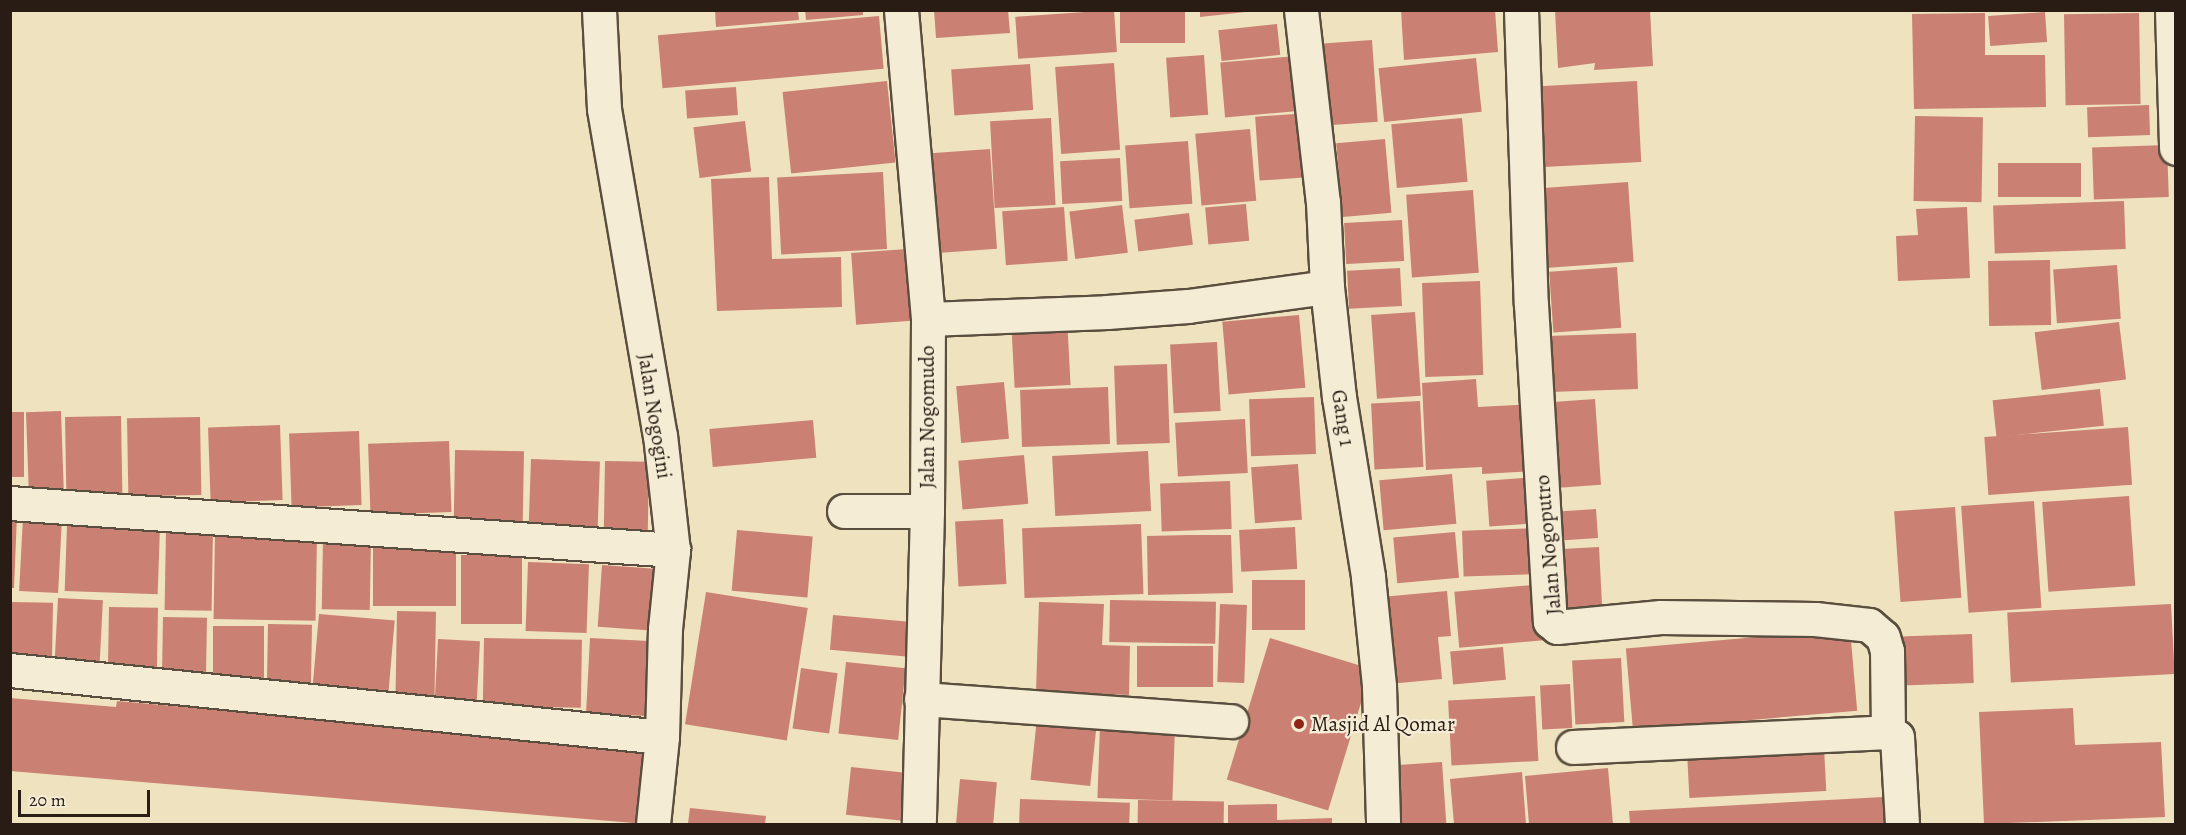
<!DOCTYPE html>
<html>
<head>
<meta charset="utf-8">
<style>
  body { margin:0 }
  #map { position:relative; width:2186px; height:835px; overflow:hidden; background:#efe2be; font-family:Alegreya,serif }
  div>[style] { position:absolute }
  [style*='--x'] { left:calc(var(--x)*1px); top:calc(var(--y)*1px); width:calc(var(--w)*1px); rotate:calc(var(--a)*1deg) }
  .building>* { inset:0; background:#ca8173; transform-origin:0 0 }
  .roads { filter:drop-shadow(2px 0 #5a4e3e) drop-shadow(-2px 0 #5a4e3e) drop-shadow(0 2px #5a4e3e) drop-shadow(0 -2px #5a4e3e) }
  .minor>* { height:33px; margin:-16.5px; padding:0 16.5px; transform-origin:16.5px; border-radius:16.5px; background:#f5ecd5 }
  .dots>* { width:16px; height:16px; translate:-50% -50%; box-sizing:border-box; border:3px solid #f5ecd5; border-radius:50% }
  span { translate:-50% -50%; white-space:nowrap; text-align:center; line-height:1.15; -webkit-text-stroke:4.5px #f5ecd5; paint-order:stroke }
  .street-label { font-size:21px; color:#281c14 }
  .poi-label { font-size:21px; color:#281c14 }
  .left { translate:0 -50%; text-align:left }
  .frame { position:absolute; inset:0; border:12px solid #281c14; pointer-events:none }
  .scale { position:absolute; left:18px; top:790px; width:132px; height:27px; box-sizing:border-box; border:3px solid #281c14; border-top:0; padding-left:8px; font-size:18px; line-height:21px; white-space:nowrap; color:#281c14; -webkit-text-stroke:4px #f5ecd5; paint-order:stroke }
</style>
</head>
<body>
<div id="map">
  <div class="building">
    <i style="clip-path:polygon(715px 10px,798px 10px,799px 20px,716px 27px)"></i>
    <i style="clip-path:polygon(805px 10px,863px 10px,863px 15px,806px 20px)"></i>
    <i style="clip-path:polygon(934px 10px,1008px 10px,1010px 33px,936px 38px)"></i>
    <i style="left:1114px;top:10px;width:42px;height:99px;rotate:86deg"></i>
    <i style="left:1120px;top:10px;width:65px;height:33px"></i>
    <i style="clip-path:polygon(1200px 10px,1246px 10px,1246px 12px,1200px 17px)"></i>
    <i style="clip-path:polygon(1401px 10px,1495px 10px,1498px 52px,1404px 60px)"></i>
    <i style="clip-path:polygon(1555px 10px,1650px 10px,1653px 66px,1594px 70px,1595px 63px,1558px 68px)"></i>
    <i style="left:2045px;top:12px;width:30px;height:57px;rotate:86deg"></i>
    <i style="clip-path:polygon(1985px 13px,1985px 55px,2045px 55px,2046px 107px,1914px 109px,1912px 14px)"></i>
    <i style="left:2139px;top:13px;width:91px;height:75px;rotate:89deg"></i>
    <i style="left:879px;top:16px;width:53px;height:222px;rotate:85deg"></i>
    <i style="left:1277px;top:24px;width:31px;height:59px;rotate:84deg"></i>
    <i style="left:1372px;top:40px;width:82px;height:49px;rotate:86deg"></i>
    <i style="left:1204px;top:55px;width:60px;height:38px;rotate:86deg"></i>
    <i style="left:1296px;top:56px;width:55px;height:76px;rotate:85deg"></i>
    <i style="left:1476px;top:58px;width:54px;height:98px;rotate:84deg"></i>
    <i style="left:1114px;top:63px;width:87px;height:59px;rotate:86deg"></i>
    <i style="left:1030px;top:64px;width:46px;height:79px;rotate:86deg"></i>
    <i style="left:887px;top:81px;width:82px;height:105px;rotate:84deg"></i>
    <i style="left:1637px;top:81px;width:81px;height:103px;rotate:87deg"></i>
    <i style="left:736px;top:87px;width:28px;height:51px;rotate:86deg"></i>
    <i style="left:2149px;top:105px;width:30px;height:62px;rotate:88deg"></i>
    <i style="left:1309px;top:113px;width:64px;height:54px;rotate:86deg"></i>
    <i style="left:1915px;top:116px;width:68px;height:85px;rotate:1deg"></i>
    <i style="left:1051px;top:118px;width:87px;height:61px;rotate:87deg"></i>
    <i style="left:1462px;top:118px;width:64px;height:71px;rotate:85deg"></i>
    <i style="left:745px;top:121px;width:51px;height:52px;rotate:83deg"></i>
    <i style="left:1250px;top:129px;width:72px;height:55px;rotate:85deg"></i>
    <i style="left:1385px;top:139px;width:74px;height:49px;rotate:85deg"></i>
    <i style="left:1188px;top:141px;width:63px;height:63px;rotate:86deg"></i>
    <i style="left:2167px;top:145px;width:52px;height:75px;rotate:88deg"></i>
    <i style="left:990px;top:149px;width:100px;height:63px;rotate:86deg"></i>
    <i style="left:1120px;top:158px;width:43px;height:60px;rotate:87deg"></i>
    <i style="left:1998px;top:163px;width:83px;height:34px"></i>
    <i style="left:883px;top:172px;width:77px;height:106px;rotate:87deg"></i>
    <i style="clip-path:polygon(769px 177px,772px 259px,841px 257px,842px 307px,717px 311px,711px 179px)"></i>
    <i style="left:1628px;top:182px;width:80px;height:85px;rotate:86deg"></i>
    <i style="left:1473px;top:190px;width:83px;height:67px;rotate:86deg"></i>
    <i style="left:2124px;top:201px;width:48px;height:131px;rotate:88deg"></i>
    <i style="left:1246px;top:204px;width:37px;height:41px;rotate:85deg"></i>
    <i style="left:1122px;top:205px;width:48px;height:53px;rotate:83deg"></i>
    <i style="left:1064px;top:207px;width:54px;height:62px;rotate:86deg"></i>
    <i style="clip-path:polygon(1967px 207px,1970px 278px,1898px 281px,1896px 236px,1918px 235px,1916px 209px)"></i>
    <i style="left:1189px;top:213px;width:32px;height:55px;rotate:83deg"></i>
    <i style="left:1402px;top:220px;width:41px;height:58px;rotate:87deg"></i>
    <i style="left:907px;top:249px;width:72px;height:56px;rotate:86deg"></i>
    <i style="left:2050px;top:260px;width:65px;height:62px;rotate:89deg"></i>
    <i style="left:2117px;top:265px;width:54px;height:64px;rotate:86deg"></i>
    <i style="left:1617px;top:267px;width:61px;height:68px;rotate:86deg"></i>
    <i style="left:1400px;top:268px;width:38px;height:53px;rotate:87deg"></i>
    <i style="left:1480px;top:281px;width:94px;height:58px;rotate:88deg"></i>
    <i style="left:1415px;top:312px;width:84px;height:44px;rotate:86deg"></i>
    <i style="left:1299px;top:315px;width:73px;height:77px;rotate:85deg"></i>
    <i style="left:1067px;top:317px;width:68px;height:56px;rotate:87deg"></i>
    <i style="left:2119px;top:322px;width:58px;height:85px;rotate:83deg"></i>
    <i style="left:1636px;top:333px;width:56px;height:88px;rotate:88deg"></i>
    <i style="left:1217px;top:342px;width:69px;height:47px;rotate:87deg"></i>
    <i style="left:1167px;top:364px;width:79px;height:53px;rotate:88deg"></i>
    <i style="clip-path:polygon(1476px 379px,1478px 407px,1533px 404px,1537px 471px,1482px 474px,1482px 467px,1426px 470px,1422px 383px)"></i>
    <i style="left:1004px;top:382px;width:57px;height:48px;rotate:85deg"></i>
    <i style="left:1108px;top:387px;width:57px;height:88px;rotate:88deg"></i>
    <i style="left:2100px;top:389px;width:37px;height:108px;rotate:84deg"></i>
    <i style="left:1314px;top:397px;width:57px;height:65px;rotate:88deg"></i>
    <i style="left:1595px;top:399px;width:86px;height:49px;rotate:86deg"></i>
    <i style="left:1420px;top:401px;width:66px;height:49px;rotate:87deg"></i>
    <i style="left:61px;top:411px;width:82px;height:35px;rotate:88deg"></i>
    <i style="left:10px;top:412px;width:14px;height:65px"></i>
    <i style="left:121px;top:416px;width:77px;height:56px;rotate:89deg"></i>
    <i style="left:200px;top:417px;width:78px;height:73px;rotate:89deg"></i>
    <i style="left:1245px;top:419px;width:54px;height:70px;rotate:87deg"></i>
    <i style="left:813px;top:420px;width:38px;height:104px;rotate:85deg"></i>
    <i style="left:280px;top:425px;width:75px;height:72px;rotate:88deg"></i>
    <i style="left:2128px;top:427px;width:58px;height:144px;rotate:86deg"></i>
    <i style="left:359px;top:431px;width:74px;height:70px;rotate:88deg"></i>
    <i style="left:449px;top:441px;width:71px;height:81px;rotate:88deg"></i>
    <i style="left:455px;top:450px;width:69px;height:75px;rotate:1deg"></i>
    <i style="left:1148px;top:451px;width:60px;height:96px;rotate:87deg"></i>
    <i style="left:1024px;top:455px;width:49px;height:66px;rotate:85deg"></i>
    <i style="left:531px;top:459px;width:69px;height:72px;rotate:2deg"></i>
    <i style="left:605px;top:461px;width:44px;height:71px;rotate:1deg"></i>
    <i style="left:1298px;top:464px;width:56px;height:47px;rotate:86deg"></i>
    <i style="left:1452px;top:474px;width:50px;height:73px;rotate:85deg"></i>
    <i style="left:1538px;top:477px;width:46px;height:52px;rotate:86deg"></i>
    <i style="left:1230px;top:481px;width:48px;height:70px;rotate:88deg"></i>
    <i style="left:2129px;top:496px;width:90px;height:87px;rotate:86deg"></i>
    <i style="left:2034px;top:501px;width:107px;height:73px;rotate:86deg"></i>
    <i style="left:1955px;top:507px;width:91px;height:61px;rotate:86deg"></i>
    <i style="left:1596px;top:509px;width:29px;height:41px;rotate:86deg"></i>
    <i style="clip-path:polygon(10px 515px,17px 515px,14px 588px,10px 588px)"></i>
    <i style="left:23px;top:517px;width:39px;height:74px;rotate:3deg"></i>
    <i style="left:1003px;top:519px;width:65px;height:48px;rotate:87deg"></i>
    <i style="left:1141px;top:524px;width:70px;height:119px;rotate:88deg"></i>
    <i style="left:67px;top:525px;width:93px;height:66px;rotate:2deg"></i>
    <i style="left:1295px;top:527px;width:42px;height:56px;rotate:87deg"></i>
    <i style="left:1538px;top:528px;width:46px;height:76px;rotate:88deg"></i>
    <i style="left:166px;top:529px;width:47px;height:81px;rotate:1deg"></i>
    <i style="left:737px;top:530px;width:76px;height:61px;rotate:5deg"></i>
    <i style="left:1455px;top:532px;width:46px;height:62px;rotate:85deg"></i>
    <i style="left:215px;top:535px;width:102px;height:84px;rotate:1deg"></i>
    <i style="clip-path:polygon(1189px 535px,1231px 535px,1233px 593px,1148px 595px,1147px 536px)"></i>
    <i style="left:371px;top:539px;width:71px;height:48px;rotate:91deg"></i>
    <i style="left:456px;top:545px;width:61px;height:83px;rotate:90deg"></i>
    <i style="left:1599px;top:547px;width:74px;height:47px;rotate:87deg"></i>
    <i style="left:461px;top:555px;width:61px;height:69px"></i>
    <i style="left:528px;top:562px;width:61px;height:69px;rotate:2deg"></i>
    <i style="left:602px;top:565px;width:57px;height:62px;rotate:4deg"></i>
    <i style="left:1305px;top:580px;width:50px;height:53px;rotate:90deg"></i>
    <i style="left:1544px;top:584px;width:56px;height:90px;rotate:85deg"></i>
    <i style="clip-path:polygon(1447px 591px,1451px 636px,1438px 637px,1442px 679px,1389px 684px,1381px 597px)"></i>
    <i style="left:706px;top:592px;width:103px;height:134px;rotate:9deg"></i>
    <i style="left:58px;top:598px;width:45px;height:67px;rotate:3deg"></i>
    <i style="left:1110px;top:600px;width:106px;height:42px;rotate:1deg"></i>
    <i style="left:10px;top:602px;width:43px;height:62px;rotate:1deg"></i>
    <i style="clip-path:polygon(1039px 602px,1104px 604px,1102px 645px,1130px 646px,1129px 695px,1036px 691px)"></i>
    <i style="left:1220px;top:604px;width:27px;height:78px;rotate:2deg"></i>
    <i style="left:2171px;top:604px;width:70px;height:164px;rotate:87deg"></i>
    <i style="left:109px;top:607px;width:49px;height:68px;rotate:1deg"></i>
    <i style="left:397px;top:611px;width:39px;height:86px;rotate:1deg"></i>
    <i style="left:319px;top:614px;width:76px;height:73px;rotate:5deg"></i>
    <i style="left:833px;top:615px;width:82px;height:35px;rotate:5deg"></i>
    <i style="left:163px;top:617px;width:44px;height:63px;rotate:1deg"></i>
    <i style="left:268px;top:624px;width:44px;height:63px;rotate:1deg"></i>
    <i style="left:213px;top:626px;width:51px;height:56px"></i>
    <i style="left:1850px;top:629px;width:82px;height:225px;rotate:85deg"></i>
    <i style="left:1972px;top:634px;width:49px;height:72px;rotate:88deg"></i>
    <i style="left:484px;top:638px;width:98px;height:68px;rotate:1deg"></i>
    <i style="left:590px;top:638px;width:59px;height:75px;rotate:3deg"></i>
    <i style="left:1270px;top:638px;width:106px;height:148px;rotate:17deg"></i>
    <i style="left:438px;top:639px;width:42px;height:60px;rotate:3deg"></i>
    <i style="left:1137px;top:646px;width:76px;height:41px"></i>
    <i style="left:1503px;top:647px;width:33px;height:53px;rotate:85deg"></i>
    <i style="left:1621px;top:658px;width:64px;height:49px;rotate:87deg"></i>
    <i style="left:846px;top:662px;width:60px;height:72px;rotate:6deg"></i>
    <i style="left:801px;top:668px;width:37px;height:61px;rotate:8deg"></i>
    <i style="left:1570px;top:684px;width:44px;height:30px;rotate:87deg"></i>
    <i style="left:1535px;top:696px;width:65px;height:87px;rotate:87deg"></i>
    <i style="clip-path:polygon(10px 698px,116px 707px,117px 701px,653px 748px,646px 824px,10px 771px)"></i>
    <i style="clip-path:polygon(2073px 708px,2075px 745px,2161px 742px,2165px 817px,1984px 824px,1979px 712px)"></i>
    <i style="left:1037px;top:718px;width:60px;height:62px;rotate:6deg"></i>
    <i style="left:1100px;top:725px;width:75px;height:73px;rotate:2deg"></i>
    <i style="left:1824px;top:748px;width:43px;height:137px;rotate:87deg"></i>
    <i style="left:1442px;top:762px;width:62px;height:54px;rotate:86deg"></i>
    <i style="left:851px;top:767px;width:62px;height:48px;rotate:6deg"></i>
    <i style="clip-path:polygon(1608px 768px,1613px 824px,1529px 824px,1525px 776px)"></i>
    <i style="clip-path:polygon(1522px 772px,1526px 824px,1454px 824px,1450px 779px)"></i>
    <i style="left:960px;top:779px;width:37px;height:45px;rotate:5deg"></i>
    <i style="clip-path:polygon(1883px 797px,1885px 824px,1630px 824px,1629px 811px)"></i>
    <i style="left:1020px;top:799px;width:110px;height:25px;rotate:2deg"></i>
    <i style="left:1138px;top:800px;width:86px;height:24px;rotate:1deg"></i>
    <i style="clip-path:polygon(1277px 804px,1277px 820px,1332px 818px,1332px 824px,1228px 824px,1228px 805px)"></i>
    <i style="clip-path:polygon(690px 808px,766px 816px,765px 824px,688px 824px)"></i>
  </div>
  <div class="roads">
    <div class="minor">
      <i style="--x:599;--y:10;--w:99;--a:87.1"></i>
      <i style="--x:604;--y:109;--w:331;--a:80.3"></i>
      <i style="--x:660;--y:435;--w:116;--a:83.6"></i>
      <i style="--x:673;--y:550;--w:79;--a:95.8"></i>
      <i style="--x:665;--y:629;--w:108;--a:91.6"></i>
      <i style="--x:662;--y:737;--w:87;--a:95.9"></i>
      <i style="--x:901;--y:10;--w:310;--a:85"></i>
      <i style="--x:928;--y:319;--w:192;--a:90.3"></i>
      <i style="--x:927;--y:511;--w:313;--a:91.5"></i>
      <i style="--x:1301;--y:10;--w:193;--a:83.5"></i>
      <i style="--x:1323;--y:202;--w:85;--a:87.3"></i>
      <i style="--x:1327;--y:287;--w:111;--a:83.8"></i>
      <i style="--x:1339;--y:397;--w:182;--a:80.8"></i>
      <i style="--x:1368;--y:577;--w:110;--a:84.2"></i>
      <i style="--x:1379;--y:686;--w:138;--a:88.3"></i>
      <i style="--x:1521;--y:10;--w:294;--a:88.1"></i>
      <i style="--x:1531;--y:304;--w:318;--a:86.6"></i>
      <i style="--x:1550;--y:621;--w:9;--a:41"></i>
      <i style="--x:1557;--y:627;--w:104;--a:-5.5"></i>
      <i style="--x:1661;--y:617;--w:154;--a:0.7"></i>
      <i style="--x:1815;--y:619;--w:54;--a:6.3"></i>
      <i style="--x:1869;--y:625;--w:18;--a:41"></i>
      <i style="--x:1883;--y:637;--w:15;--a:74"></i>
      <i style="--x:1887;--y:651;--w:81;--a:89.3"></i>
      <i style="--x:2172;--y:10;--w:138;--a:88.3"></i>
      <i style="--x:928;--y:319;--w:179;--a:-2.2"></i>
      <i style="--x:1107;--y:312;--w:81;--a:-4.2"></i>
      <i style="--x:1188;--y:306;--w:140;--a:-7.8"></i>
      <i style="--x:10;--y:503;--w:665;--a:4.05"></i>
      <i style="--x:844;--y:511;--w:83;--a:0"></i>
      <i style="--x:10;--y:670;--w:655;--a:5.87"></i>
      <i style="--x:921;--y:699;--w:311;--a:4.1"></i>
      <i style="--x:1888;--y:732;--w:10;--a:29"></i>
      <i style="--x:1897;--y:737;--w:87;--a:86.7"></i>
      <i style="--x:1573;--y:747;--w:315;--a:-2.7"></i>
    </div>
  </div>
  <div class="dots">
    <i style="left:1299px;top:724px;background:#8f2418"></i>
  </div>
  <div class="street-label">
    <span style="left:655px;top:416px;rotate:81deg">Jalan Nogogini</span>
    <span style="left:927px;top:417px;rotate:-90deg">Jalan Nogomudo</span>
    <span style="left:1343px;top:418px;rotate:81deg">Gang 1</span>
    <span style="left:1548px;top:545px;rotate:-95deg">Jalan Nogoputro</span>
  </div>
  <div class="poi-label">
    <span class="left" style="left:1311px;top:724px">Masjid Al Qomar</span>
  </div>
  <div class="frame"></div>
  <div class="scale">20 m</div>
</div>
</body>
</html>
